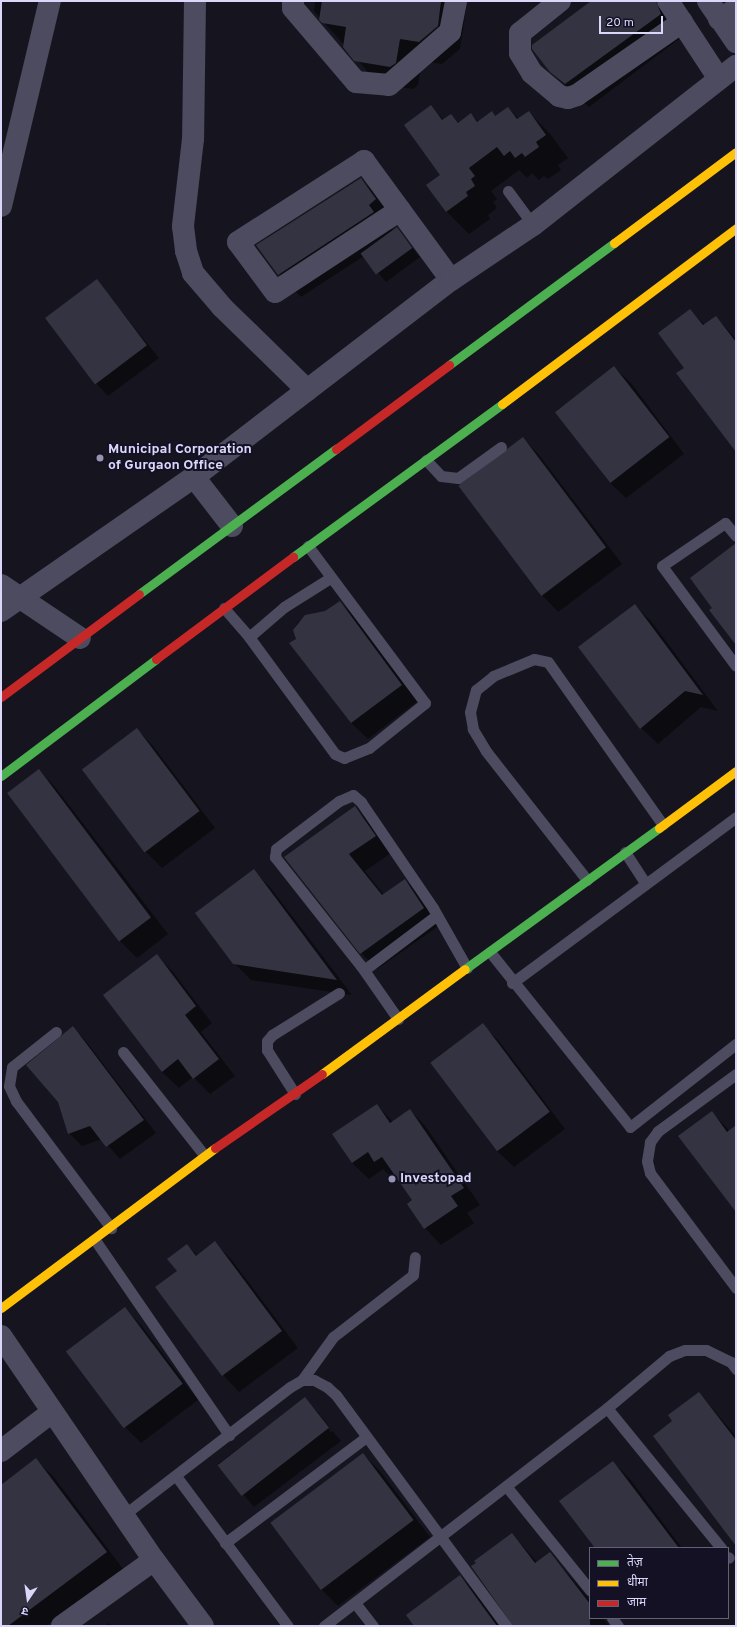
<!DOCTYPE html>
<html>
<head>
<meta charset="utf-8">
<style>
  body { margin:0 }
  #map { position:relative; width:737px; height:1627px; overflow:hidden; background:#16151f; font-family:Overpass,"Noto Sans Devanagari",sans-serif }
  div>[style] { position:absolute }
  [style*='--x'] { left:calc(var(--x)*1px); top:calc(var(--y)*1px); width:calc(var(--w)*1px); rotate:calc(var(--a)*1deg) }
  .shadow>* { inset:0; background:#0007 }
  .building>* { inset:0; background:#343341; transform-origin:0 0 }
  .lane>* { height:11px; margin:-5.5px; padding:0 5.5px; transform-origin:5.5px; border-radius:5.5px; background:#4c4b5f }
  .street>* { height:22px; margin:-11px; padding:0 11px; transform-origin:11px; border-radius:11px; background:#4c4b5f }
  .fast>* { height:9px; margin:-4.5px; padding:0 4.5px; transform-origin:4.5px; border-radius:4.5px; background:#4caf50 }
  .slow>* { height:9px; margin:-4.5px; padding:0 4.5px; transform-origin:4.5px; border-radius:4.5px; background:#ffc107 }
  .jam>* { height:9px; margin:-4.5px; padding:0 4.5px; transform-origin:4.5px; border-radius:4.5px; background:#c62828 }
  .dots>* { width:11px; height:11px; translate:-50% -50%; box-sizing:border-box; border:2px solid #131123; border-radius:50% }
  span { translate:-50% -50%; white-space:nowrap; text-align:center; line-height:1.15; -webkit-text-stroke:4px #131123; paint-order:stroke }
  .poi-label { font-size:14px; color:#dad7fb; font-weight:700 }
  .left { translate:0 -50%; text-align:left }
  .frame { position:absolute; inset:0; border:2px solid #dad7fb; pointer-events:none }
  .legend { position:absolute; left:589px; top:1547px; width:140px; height:72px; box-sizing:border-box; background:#131123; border:1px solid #636079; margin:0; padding:5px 7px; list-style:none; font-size:12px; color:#dad7fb }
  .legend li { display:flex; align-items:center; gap:8px; height:20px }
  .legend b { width:20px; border:1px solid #636079 }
  .north { position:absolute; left:8px; top:1579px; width:40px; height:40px; -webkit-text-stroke:3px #131123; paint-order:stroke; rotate:193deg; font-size:11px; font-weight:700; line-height:16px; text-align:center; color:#dad7fb }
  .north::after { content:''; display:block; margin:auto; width:14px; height:18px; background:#dad7fb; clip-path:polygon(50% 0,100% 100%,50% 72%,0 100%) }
  .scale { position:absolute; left:599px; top:16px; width:64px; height:18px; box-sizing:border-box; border:2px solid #dad7fb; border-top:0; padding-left:5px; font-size:12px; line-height:14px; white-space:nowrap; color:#dad7fb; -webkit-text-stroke:3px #131123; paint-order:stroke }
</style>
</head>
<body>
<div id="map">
  <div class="shadow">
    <i style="clip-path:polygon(315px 1px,457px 1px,466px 9px,460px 49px,442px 64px,422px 61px,418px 85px,413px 89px,378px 83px,314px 11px)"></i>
    <i style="clip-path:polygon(593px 1px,665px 1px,683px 36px,589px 107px,550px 71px)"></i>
    <i style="clip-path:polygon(431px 107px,444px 120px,451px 115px,459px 123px,471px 114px,479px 122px,492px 113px,496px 117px,508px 108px,519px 119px,529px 112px,551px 135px,568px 158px,558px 165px,561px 170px,548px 179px,544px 176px,539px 180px,532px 173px,527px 178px,519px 170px,491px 191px,497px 199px,493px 202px,497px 208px,488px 215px,490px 219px,469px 234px,446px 211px)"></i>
    <i style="clip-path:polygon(361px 179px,383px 202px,393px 231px,397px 229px,420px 257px,386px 282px,364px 256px,301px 297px,279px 274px)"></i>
    <i style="clip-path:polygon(1px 205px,7px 213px,1px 221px)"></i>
    <i style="clip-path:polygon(97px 281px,159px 358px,108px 396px,96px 383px)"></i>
    <i style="clip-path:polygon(690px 310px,705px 325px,716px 317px,736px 339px,736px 450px,685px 368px)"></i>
    <i style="clip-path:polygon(614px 367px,631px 383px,684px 454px,626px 498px,609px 482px,556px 411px)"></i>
    <i style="clip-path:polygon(523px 438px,539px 455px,622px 564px,558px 612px,542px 595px)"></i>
    <i style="clip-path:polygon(340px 602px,356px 618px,418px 701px,368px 739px,351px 723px,291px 644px,297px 640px,294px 630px,298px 622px,314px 613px,325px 612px)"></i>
    <i style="clip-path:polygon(635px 605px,651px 621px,718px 711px,701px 707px,658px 744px,641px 728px)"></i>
    <i style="clip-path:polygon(137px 729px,153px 746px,215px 828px,162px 868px,146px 852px,83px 769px)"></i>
    <i style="clip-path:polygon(39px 770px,55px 787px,168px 934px,137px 958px,120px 941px,8px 793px)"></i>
    <i style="clip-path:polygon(355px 808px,372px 824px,391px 853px,365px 871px,384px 895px,405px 880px,421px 897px,440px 925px,377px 969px,361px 953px,286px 857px)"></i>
    <i style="clip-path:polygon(254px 871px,270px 887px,352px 995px,251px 980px,234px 963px)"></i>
    <i style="clip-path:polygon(157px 955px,173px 972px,212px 1023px,201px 1032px,235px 1076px,210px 1094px,193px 1077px,179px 1088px,162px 1072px)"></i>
    <i style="clip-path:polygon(482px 1025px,499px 1041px,565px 1129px,514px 1167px,497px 1151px,431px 1063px)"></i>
    <i style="clip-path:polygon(73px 1027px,85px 1040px,156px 1133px,120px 1159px,102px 1139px,82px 1146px,69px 1133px)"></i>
    <i style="clip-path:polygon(377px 1105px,393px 1122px,410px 1110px,426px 1127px,480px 1205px,467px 1213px,474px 1223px,441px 1245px,425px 1228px,413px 1200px,396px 1175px,392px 1178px,383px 1169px,369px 1179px,352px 1163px)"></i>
    <i style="clip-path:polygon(712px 1113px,730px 1131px,736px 1126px,736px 1210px)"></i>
    <i style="clip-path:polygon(215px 1243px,231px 1259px,298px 1348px,239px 1392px,223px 1375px,178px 1271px,187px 1245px,198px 1256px)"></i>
    <i style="clip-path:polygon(125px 1309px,141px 1325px,198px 1400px,141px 1443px,125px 1427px)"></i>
    <i style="clip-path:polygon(699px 1393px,736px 1436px,736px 1543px)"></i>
    <i style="clip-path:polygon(evenodd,305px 1398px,341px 1441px,254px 1507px,218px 1464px,305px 1398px,315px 1411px,317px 1411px,333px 1431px,331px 1432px,315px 1411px)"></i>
    <i style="clip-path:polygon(363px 1454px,380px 1471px,430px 1537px,338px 1606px,322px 1590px,271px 1523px)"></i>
    <i style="clip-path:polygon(36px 1460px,53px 1476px,123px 1569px,46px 1626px,1px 1626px,1px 1486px)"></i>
    <i style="clip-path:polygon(613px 1462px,630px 1479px,682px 1548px,596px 1548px)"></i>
    <i style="clip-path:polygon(512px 1534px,537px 1562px,550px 1553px,590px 1600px,590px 1618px,603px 1618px,609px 1626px,512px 1626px)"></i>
    <i style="clip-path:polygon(460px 1576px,476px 1593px,501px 1626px,416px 1626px)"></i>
    <i style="clip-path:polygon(109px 1623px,112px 1626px,105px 1626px)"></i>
  </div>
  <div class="building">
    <i style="clip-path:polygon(322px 1px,441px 1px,438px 26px,419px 42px,400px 39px,396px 63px,390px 67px,354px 61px,343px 47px,346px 27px,322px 23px,319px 20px)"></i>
    <i style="clip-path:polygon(591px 1px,656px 1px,661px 14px,565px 84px,550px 72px,532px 49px,532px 45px)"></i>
    <i style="clip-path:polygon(431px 105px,442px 120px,451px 114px,458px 123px,471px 113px,477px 122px,492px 111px,495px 116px,508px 107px,517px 119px,529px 111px,546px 135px,536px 142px,539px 147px,525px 157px,522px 153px,515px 158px,510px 151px,504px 156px,497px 147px,469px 168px,475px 176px,471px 179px,475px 186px,466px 192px,468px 196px,446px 212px,426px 185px,440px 175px,404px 125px)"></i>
    <i style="clip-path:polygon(361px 178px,376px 199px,369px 205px,374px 212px,278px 275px,256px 245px)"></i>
    <i style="left:397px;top:227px;width:26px;height:45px;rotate:54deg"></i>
    <i style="left:97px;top:279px;width:83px;height:65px;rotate:53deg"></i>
    <i style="clip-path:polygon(690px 309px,703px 325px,716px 316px,736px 342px,736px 452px,676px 373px,684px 368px,658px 333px)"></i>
    <i style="left:614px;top:366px;width:90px;height:75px;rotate:52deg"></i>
    <i style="left:523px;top:437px;width:138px;height:81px;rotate:53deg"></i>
    <i style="clip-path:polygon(736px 543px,736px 645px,709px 610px,712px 608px,690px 578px)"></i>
    <i style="clip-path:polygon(340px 601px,402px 685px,351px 723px,289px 643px,296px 639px,293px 630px,305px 615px,325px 611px)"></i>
    <i style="clip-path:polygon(635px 604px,703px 695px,685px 691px,640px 729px,578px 647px)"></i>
    <i style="left:137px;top:728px;width:104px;height:69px;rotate:53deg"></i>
    <i style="left:39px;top:769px;width:186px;height:40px;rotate:53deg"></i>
    <i style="clip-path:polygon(355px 806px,376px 836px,349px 854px,382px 895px,405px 879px,424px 908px,360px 954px,284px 857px)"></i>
    <i style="clip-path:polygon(254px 869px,337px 980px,233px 964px,195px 913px)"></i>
    <i style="clip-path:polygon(157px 954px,196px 1006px,185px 1015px,219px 1059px,193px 1079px,178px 1059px,162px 1072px,103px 995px)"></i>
    <i style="left:483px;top:1023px;width:111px;height:66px;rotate:53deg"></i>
    <i style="clip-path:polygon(73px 1026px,144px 1120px,106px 1147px,90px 1126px,68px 1134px,58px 1102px,26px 1065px)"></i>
    <i style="clip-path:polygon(377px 1104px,390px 1123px,410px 1109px,464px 1188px,451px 1196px,458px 1206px,424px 1229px,407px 1204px,412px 1200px,382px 1157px,374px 1162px,368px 1152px,352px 1163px,332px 1134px)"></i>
    <i style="clip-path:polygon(712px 1111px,727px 1132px,736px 1125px,736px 1212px,678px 1136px)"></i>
    <i style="clip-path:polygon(215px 1241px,282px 1331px,222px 1376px,155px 1287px,177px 1271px,167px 1259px,187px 1244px,196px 1256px)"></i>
    <i style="left:125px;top:1307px;width:96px;height:74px;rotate:53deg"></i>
    <i style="clip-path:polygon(699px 1392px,736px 1440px,736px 1546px,653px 1436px,672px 1421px,668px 1415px)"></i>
    <i style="left:305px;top:1397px;width:39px;height:111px;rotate:52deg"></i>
    <i style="left:363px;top:1453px;width:84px;height:116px;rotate:53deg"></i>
    <i style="clip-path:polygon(36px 1458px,107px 1552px,8px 1626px,1px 1626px,1px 1485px)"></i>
    <i style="clip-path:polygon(613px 1461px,679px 1548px,595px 1548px,559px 1501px)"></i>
    <i style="clip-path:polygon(512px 1533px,535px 1563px,550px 1552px,590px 1604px,590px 1626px,513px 1626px,471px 1566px,476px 1563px,474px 1561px)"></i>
    <i style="clip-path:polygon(460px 1575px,497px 1626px,414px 1626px,406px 1615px)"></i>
  </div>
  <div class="lane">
    <i style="--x:508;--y:191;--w:42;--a:53.7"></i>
    <i style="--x:426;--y:460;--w:22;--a:47"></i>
    <i style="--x:441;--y:476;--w:17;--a:7"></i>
    <i style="--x:458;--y:478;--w:53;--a:-35.8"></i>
    <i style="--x:736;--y:536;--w:17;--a:-130"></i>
    <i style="--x:725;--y:523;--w:76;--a:145.7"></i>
    <i style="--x:662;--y:566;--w:124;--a:53.5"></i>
    <i style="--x:224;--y:608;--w:38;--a:49"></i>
    <i style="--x:249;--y:637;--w:145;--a:53.7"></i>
    <i style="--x:335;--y:754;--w:10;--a:24"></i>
    <i style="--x:344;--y:758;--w:27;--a:-22"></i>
    <i style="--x:369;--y:748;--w:72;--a:-38.8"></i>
    <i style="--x:425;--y:703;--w:196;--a:-126.7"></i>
    <i style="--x:249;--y:637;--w:46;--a:-40.6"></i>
    <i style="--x:284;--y:607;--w:54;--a:-32.2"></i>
    <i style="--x:625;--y:852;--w:38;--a:57"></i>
    <i style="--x:587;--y:880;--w:164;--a:-128.1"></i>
    <i style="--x:486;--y:751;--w:26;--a:-121"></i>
    <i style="--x:473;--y:729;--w:17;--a:-100"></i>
    <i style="--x:470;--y:712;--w:23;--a:-75"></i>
    <i style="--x:476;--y:690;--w:22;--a:-39"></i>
    <i style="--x:493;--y:676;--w:44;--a:-22.5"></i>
    <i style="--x:534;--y:659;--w:14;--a:12"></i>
    <i style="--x:548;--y:662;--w:199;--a:54.8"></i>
    <i style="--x:490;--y:952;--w:224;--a:51.3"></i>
    <i style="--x:630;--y:1127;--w:135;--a:-38.1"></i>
    <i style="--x:364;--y:970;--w:91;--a:-37"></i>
    <i style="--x:512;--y:983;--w:279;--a:-36.5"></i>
    <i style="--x:398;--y:1019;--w:65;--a:-124.9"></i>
    <i style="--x:361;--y:966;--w:139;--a:-128.3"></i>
    <i style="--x:275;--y:857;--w:8;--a:-83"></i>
    <i style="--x:276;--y:849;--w:79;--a:-37.3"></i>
    <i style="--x:339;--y:801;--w:15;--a:-23"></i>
    <i style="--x:353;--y:795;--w:11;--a:41"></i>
    <i style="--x:361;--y:802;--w:128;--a:55.8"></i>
    <i style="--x:433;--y:908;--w:69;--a:60.5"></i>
    <i style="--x:56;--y:1032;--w:56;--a:141.5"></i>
    <i style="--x:12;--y:1067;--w:19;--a:99"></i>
    <i style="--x:9;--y:1086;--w:17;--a:65"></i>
    <i style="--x:16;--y:1101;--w:159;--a:53.2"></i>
    <i style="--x:123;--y:1052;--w:131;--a:51.8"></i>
    <i style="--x:736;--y:1074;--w:97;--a:143.8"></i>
    <i style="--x:658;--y:1131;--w:14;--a:126"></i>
    <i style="--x:650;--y:1142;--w:19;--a:99"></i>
    <i style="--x:647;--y:1161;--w:12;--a:76"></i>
    <i style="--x:650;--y:1173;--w:144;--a:53.2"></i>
    <i style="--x:295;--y:1094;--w:52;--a:-122.5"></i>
    <i style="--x:267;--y:1050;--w:9;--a:-90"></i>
    <i style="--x:267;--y:1041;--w:8;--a:-50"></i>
    <i style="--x:272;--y:1035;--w:79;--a:-32.1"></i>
    <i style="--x:95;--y:1240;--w:237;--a:55.5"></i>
    <i style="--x:302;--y:1380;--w:53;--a:-54.2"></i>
    <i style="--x:333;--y:1337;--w:101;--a:-37.8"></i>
    <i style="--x:413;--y:1275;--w:18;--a:-84"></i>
    <i style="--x:607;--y:1408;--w:181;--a:50.8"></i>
    <i style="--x:176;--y:1476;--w:187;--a:53.3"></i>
    <i style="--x:506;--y:1486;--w:134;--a:51.1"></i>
    <i style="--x:125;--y:1514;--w:208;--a:-37.6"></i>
    <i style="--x:290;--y:1387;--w:14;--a:-30"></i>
    <i style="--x:302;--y:1380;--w:12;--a:0"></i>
    <i style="--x:314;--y:1380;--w:15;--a:28"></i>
    <i style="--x:327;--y:1387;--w:12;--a:42"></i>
    <i style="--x:336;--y:1395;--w:287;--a:53.6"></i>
    <i style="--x:225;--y:1543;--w:176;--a:-36.9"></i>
    <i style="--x:728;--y:1557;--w:1;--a:45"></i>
    <i style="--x:355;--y:1603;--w:29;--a:52"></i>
    <i style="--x:612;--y:1618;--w:10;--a:53"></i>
    <i style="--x:324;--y:1626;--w:357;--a:-37.6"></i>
    <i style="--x:607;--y:1408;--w:81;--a:-40"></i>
    <i style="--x:669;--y:1356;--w:17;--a:-21"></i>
    <i style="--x:685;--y:1350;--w:21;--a:0"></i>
    <i style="--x:706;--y:1350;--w:28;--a:26"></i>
    <i style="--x:731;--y:1362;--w:9;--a:54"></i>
  </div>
  <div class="street">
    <i style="--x:195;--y:1;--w:138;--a:90.8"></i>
    <i style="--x:193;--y:139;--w:88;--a:96.6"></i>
    <i style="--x:183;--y:226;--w:25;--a:83"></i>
    <i style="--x:186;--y:251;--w:23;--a:72"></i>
    <i style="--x:193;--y:273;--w:45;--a:49.5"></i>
    <i style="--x:222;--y:307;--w:119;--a:44.3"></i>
    <i style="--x:293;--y:1;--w:7;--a:90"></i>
    <i style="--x:293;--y:8;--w:97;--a:49.6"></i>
    <i style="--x:356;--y:82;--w:33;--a:5"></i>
    <i style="--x:389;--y:85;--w:81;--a:-41"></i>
    <i style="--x:450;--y:32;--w:32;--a:-79"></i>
    <i style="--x:560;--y:1;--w:51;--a:141.3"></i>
    <i style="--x:520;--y:33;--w:20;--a:90"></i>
    <i style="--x:520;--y:53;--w:23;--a:59"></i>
    <i style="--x:532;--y:73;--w:35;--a:40"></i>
    <i style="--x:559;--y:96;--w:9;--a:13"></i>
    <i style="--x:568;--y:98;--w:9;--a:-18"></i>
    <i style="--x:577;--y:95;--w:128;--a:-34.8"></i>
    <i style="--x:668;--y:1;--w:93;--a:56.8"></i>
    <i style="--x:708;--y:1;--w:50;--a:55.7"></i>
    <i style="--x:719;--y:19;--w:20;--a:-30"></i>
    <i style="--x:1;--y:206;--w:211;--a:-76.6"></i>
    <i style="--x:400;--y:210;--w:149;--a:146.7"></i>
    <i style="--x:275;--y:292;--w:62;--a:-126.5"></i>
    <i style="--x:238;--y:242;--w:150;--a:-32.7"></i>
    <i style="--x:364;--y:161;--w:147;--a:53.8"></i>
    <i style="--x:194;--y:477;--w:62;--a:52.2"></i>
    <i style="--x:1;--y:585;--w:95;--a:33.9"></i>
    <i style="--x:1;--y:611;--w:235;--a:-34.8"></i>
    <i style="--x:194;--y:477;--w:324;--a:-37.5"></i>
    <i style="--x:451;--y:280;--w:99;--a:-33.9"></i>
    <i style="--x:533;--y:225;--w:258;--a:-38.1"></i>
    <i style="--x:1;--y:1336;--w:271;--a:55.7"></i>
    <i style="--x:154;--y:1560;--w:82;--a:53.4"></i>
    <i style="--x:1;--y:1451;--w:64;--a:-37.4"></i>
    <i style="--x:62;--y:1626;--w:113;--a:-35.7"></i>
  </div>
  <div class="fast">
    <i style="--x:449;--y:365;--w:205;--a:-36.5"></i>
    <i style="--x:293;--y:557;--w:259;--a:-36.2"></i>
    <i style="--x:139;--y:594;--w:245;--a:-36.4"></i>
    <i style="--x:1;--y:776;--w:194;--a:-37"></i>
    <i style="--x:465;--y:969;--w:240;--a:-36"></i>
  </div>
  <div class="slow">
    <i style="--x:614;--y:243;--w:152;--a:-36.7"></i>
    <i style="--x:502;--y:404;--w:293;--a:-36.9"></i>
    <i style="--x:659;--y:828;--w:96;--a:-36.5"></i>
    <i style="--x:322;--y:1074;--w:177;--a:-36.3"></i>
    <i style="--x:1;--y:1308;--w:267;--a:-36.8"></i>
  </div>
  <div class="jam">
    <i style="--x:336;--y:449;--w:141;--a:-36.6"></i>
    <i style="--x:156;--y:659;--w:171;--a:-36.7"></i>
    <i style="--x:1;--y:697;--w:172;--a:-36.7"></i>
    <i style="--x:215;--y:1148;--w:130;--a:-34.7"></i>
  </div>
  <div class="dots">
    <i style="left:100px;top:458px;background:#9593ae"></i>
    <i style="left:392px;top:1179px;background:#9593ae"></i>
  </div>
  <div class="poi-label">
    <span class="left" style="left:108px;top:458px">Municipal Corporation<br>of Gurgaon Office</span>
    <span class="left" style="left:400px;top:1179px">Investopad</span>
  </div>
  <div class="frame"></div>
  <ul class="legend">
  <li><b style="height:5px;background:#4caf50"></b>तेज़</li>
  <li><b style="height:5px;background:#ffc107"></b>धीमा</li>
  <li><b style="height:5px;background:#c62828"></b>जाम</li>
  </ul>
  <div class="north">उ</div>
  <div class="scale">20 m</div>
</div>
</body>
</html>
